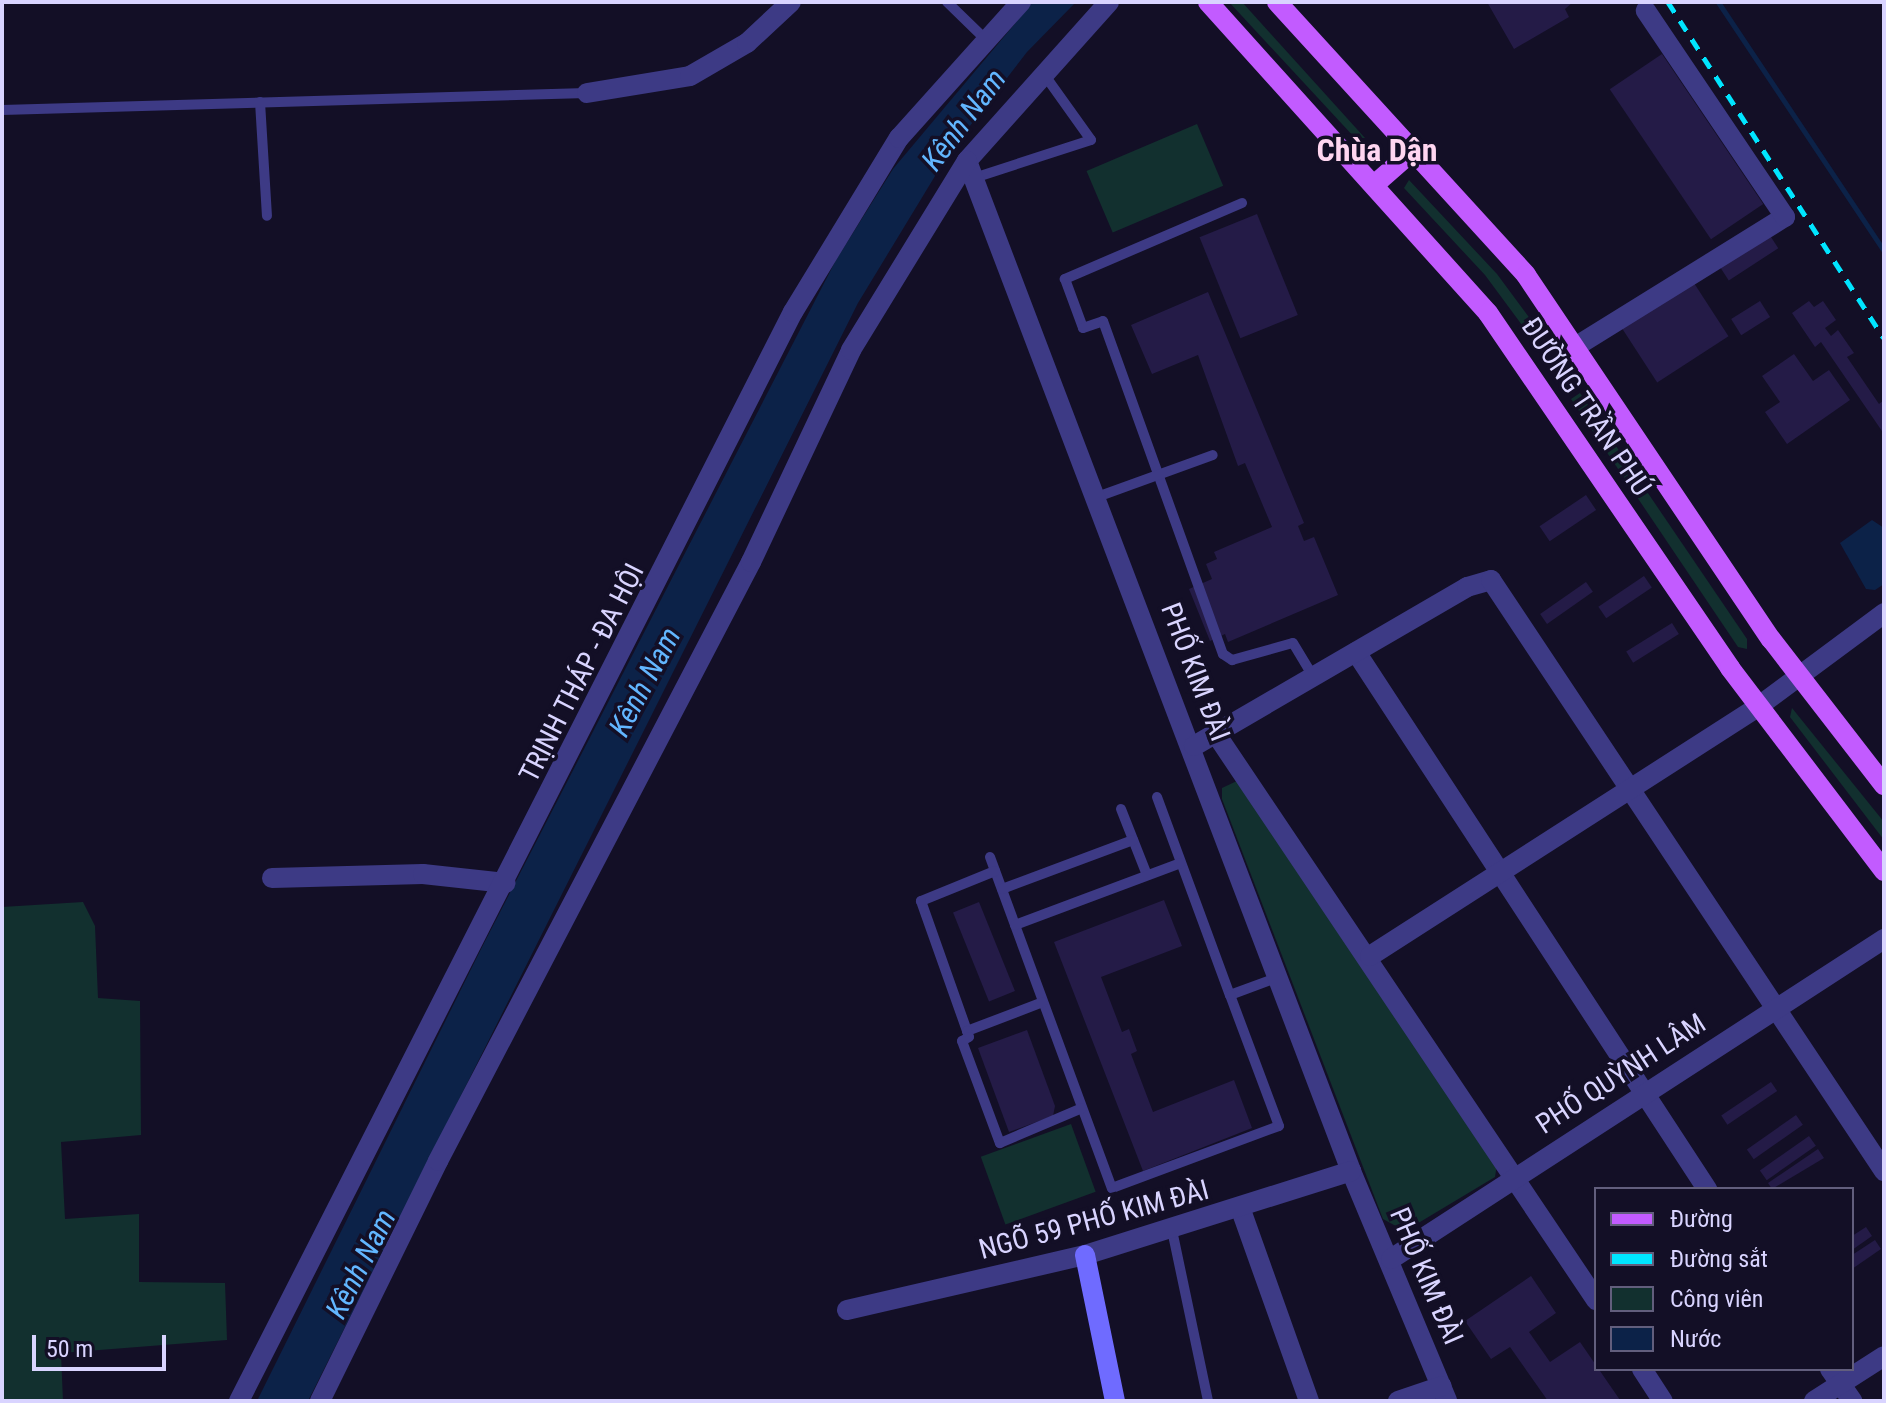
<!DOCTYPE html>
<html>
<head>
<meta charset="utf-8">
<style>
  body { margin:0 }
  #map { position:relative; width:1886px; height:1403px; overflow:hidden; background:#130f26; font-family:"Roboto Condensed",sans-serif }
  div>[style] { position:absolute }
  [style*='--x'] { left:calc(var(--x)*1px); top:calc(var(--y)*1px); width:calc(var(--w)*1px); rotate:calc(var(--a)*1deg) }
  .green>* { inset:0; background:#12302f; transform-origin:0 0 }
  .water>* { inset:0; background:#0c2248 }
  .stream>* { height:5px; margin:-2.5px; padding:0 2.5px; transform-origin:2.5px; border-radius:2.5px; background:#0c2248 }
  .building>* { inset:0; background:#241b47; transform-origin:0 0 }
  .lane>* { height:10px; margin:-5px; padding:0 5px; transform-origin:5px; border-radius:5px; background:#3d3a85 }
  .street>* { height:20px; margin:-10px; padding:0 10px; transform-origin:10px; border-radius:10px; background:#3d3a85 }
  .secondary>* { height:20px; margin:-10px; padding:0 10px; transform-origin:10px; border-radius:10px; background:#6f6bff }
  .primary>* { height:20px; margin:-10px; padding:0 10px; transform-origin:10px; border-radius:10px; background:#c25bff }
  .rail>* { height:5px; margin-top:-2.5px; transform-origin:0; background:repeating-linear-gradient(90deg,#00e5ff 0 12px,transparent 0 22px) }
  span { translate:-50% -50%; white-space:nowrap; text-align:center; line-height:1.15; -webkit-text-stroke:7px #130f26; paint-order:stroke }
  .street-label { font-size:28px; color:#d9d4ff }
  .water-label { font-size:30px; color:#62b6ff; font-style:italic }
  .quarter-label { font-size:32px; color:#ffd6f0; font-weight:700 }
  .frame { position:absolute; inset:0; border:4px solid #d9d4ff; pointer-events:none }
  .legend { position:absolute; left:1594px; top:1187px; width:260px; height:184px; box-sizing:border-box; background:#130f26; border:2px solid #625e7d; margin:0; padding:10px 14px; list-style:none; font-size:24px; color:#d9d4ff }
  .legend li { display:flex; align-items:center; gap:16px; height:40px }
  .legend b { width:40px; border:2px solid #625e7d }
  .scale { position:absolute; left:32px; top:1335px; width:134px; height:36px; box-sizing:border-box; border:4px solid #d9d4ff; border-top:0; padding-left:10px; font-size:24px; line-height:28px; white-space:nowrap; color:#d9d4ff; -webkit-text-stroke:6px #130f26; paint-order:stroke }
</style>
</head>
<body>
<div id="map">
  <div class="green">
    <i style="clip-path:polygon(1229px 2px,1242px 2px,1365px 138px,1355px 138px)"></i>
    <i style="left:1197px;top:124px;width:67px;height:120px;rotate:67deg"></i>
    <i style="clip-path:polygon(1409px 180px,1497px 274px,1545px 339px,1536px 344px,1485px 275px,1404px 188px)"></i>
    <i style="clip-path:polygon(1580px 393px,1747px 639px,1747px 649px,1738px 647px,1571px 399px)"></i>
    <i style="clip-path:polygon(1792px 708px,1884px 822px,1884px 840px,1790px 717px)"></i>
    <i style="clip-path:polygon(1239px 780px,1497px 1164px,1495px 1177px,1405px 1231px,1383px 1219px,1222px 799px,1222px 788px)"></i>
    <i style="clip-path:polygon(83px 902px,95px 926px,98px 998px,140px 1001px,141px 1135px,61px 1142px,65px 1219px,139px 1214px,139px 1282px,225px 1283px,227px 1340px,61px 1353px,63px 1401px,2px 1401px,2px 907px)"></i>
    <i style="left:1071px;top:1124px;width:72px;height:96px;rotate:70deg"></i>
  </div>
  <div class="water">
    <i style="clip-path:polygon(1033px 2px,1076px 2px,1027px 52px,949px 153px,858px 303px,308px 1401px,257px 1401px,481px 949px,836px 260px,893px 169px)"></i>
    <i style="clip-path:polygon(1872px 520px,1884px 528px,1884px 584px,1875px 590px,1866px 589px,1840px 543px)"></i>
  </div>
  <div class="stream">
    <i style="--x:1718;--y:2;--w:299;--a:56.3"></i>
  </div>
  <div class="building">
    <i style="clip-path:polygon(1487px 2px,1573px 2px,1565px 9px,1569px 17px,1514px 49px)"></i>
    <i style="left:1662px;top:54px;width:181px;height:63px;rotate:56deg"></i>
    <i style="left:1257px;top:214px;width:109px;height:62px;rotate:68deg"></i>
    <i style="left:1769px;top:234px;width:17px;height:59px;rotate:57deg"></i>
    <i style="left:1692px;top:280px;width:67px;height:85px;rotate:57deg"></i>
    <i style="clip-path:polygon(1208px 292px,1304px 523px,1298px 526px,1304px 541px,1314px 537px,1338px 595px,1228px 642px,1225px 634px,1210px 641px,1189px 589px,1212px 579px,1206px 564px,1217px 559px,1214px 552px,1272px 527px,1245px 463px,1238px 466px,1198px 355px,1152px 374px,1131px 325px)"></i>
    <i style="left:1760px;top:301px;width:19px;height:34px;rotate:58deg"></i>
    <i style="clip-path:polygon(1809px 301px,1814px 307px,1823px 301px,1836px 320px,1825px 328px,1831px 336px,1838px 330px,1854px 353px,1847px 357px,1879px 404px,1884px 400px,1884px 434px,1821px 342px,1815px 347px,1792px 313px)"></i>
    <i style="clip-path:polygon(1794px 354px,1813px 381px,1829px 370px,1850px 400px,1787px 444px,1765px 412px,1780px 402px,1762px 376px)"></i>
    <i style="left:1586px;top:495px;width:18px;height:56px;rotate:56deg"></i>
    <i style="left:1644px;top:576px;width:14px;height:55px;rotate:56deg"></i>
    <i style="left:1586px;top:582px;width:12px;height:56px;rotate:55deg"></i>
    <i style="left:1672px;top:623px;width:13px;height:54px;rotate:58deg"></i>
    <i style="clip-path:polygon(1164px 900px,1182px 946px,1101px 977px,1122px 1032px,1129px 1029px,1137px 1051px,1131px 1054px,1153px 1112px,1234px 1080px,1252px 1128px,1143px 1171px,1054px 942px)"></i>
    <i style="left:979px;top:902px;width:96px;height:28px;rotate:68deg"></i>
    <i style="clip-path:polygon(1027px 1030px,1055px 1106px,1053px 1116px,1009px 1132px,978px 1048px)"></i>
    <i style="left:1771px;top:1082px;width:11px;height:60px;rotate:56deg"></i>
    <i style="left:1796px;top:1115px;width:12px;height:60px;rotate:55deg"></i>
    <i style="left:1809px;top:1136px;width:12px;height:60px;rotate:55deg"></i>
    <i style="clip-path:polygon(1818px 1149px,1824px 1158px,1772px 1189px,1768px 1183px)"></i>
    <i style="clip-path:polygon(1866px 1227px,1872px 1236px,1852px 1250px,1852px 1236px)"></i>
    <i style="clip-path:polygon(1875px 1240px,1881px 1249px,1852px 1269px,1852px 1255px)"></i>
    <i style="clip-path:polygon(1531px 1276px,1556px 1313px,1529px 1332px,1550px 1362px,1580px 1342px,1620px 1400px,1548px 1401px,1510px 1347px,1491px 1359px,1465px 1321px)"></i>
  </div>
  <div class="lane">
    <i style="--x:947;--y:2;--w:53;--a:44.2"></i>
    <i style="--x:260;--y:102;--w:114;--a:86.5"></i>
    <i style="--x:2;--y:110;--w:585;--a:-1.66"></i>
    <i style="--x:974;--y:178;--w:123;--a:-18"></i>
    <i style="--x:1091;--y:140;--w:81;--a:-125.5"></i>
    <i style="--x:1242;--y:203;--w:193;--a:156.8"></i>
    <i style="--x:1065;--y:279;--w:52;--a:69.8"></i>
    <i style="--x:1083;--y:328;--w:21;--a:-19"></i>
    <i style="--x:1103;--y:321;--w:354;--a:70.2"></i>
    <i style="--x:1223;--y:654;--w:11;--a:34"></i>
    <i style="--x:1232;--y:660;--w:63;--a:-15.6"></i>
    <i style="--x:1293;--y:643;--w:39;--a:59"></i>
    <i style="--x:1097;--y:497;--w:123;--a:-19.9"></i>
    <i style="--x:1157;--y:797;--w:211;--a:69.8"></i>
    <i style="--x:1230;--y:995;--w:52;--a:-20.2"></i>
    <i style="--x:1121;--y:809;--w:71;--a:68.5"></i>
    <i style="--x:990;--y:857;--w:353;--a:69.8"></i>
    <i style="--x:1112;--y:1188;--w:178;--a:-20.4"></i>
    <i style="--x:1279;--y:1126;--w:140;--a:-110.5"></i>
    <i style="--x:995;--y:871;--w:80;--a:157.9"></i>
    <i style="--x:921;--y:901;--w:138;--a:70.5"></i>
    <i style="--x:967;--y:1031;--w:81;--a:-20.9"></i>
    <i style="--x:1002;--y:889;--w:140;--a:-20.5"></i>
    <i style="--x:1015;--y:925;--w:177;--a:-20.5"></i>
    <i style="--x:967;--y:1031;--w:6;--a:72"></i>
    <i style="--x:969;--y:1037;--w:8;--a:150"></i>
    <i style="--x:962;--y:1041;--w:109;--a:69.6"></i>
    <i style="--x:1000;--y:1143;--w:89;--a:-23.1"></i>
    <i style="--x:1172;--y:1230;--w:175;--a:78.1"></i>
  </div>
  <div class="street">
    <i style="--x:1109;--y:2;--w:213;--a:131.8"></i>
    <i style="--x:967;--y:161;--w:1081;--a:69.18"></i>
    <i style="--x:1351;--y:1171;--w:249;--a:67.3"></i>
    <i style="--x:587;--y:93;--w:104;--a:-9.4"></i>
    <i style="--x:690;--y:76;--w:66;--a:-30.1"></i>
    <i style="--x:747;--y:43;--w:60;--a:-43"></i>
    <i style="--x:1575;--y:347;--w:247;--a:-31.8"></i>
    <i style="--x:1785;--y:217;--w:249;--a:-124"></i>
    <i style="--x:1356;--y:652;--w:642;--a:56.83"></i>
    <i style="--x:1216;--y:734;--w:682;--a:56.12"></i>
    <i style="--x:1194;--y:746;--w:316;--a:-30.2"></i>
    <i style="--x:1467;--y:587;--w:25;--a:-16"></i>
    <i style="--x:1491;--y:580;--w:710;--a:56.38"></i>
    <i style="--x:272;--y:878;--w:151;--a:-1.5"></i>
    <i style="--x:423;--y:874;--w:83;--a:6.2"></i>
    <i style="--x:1370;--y:956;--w:462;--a:-32.7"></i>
    <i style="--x:1759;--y:706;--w:156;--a:-36.6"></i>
    <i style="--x:1241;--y:1210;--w:203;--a:70.4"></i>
    <i style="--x:1391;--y:1259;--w:588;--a:-32.99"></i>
    <i style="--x:847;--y:1310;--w:244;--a:-13"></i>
    <i style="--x:1085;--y:1255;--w:279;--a:-17.5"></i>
    <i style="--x:1642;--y:1369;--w:38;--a:57"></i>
    <i style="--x:1830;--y:1369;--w:39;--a:55"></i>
    <i style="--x:239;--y:1401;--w:1222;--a:-63.04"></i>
    <i style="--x:793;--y:312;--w:204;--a:-58.7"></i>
    <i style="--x:899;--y:138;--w:183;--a:-48.1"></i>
    <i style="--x:320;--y:1401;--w:267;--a:-63.8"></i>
    <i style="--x:438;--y:1161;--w:676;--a:-62.41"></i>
    <i style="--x:751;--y:562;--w:234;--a:-64.7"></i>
    <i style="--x:851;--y:350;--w:222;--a:-58.5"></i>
    <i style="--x:1398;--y:1401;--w:46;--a:-18.8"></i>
    <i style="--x:1814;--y:1401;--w:83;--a:-32.7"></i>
  </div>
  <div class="secondary">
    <i style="--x:1085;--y:1255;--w:149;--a:78.4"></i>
  </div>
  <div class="primary">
    <i style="--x:1208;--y:2;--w:418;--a:48"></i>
    <i style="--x:1488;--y:313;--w:430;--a:55.7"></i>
    <i style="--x:1730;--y:668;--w:255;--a:52.8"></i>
    <i style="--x:1277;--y:2;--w:369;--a:47.6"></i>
    <i style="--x:1526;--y:275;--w:439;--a:56.1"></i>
    <i style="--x:1771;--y:639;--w:185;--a:52.3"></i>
    <i style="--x:1374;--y:185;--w:55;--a:-41.3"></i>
  </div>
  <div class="rail">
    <i style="--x:1668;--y:2;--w:399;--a:57.3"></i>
  </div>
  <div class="street-label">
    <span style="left:1586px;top:407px;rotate:56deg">ĐƯỜNG TRẦN PHÚ</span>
    <span style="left:1195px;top:672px;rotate:69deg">PHỐ KIM ĐÀI</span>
    <span style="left:582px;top:673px;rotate:-63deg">TRỊNH THÁP - ĐA HỘI</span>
    <span style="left:1621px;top:1074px;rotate:-33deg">PHỐ QUỲNH LÂM</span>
    <span style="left:1094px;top:1220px;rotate:-15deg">NGÕ 59 PHỐ KIM ĐÀI</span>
    <span style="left:1426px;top:1276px;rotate:67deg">PHỐ KIM ĐÀI</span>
  </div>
  <div class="water-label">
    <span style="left:964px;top:120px;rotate:-53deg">Kênh Nam</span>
    <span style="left:645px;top:682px;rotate:-62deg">Kênh Nam</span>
    <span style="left:361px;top:1264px;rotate:-63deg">Kênh Nam</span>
  </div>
  <div class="quarter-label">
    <span style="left:1377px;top:150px">Chùa Dận</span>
  </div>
  <div class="frame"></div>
  <ul class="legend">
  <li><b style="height:10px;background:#c25bff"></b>Đường</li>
  <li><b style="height:10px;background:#00e5ff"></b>Đường sắt</li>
  <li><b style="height:22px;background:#12302f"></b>Công viên</li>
  <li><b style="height:22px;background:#0c2248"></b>Nước</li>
  </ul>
  <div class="scale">50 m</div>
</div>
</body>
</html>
